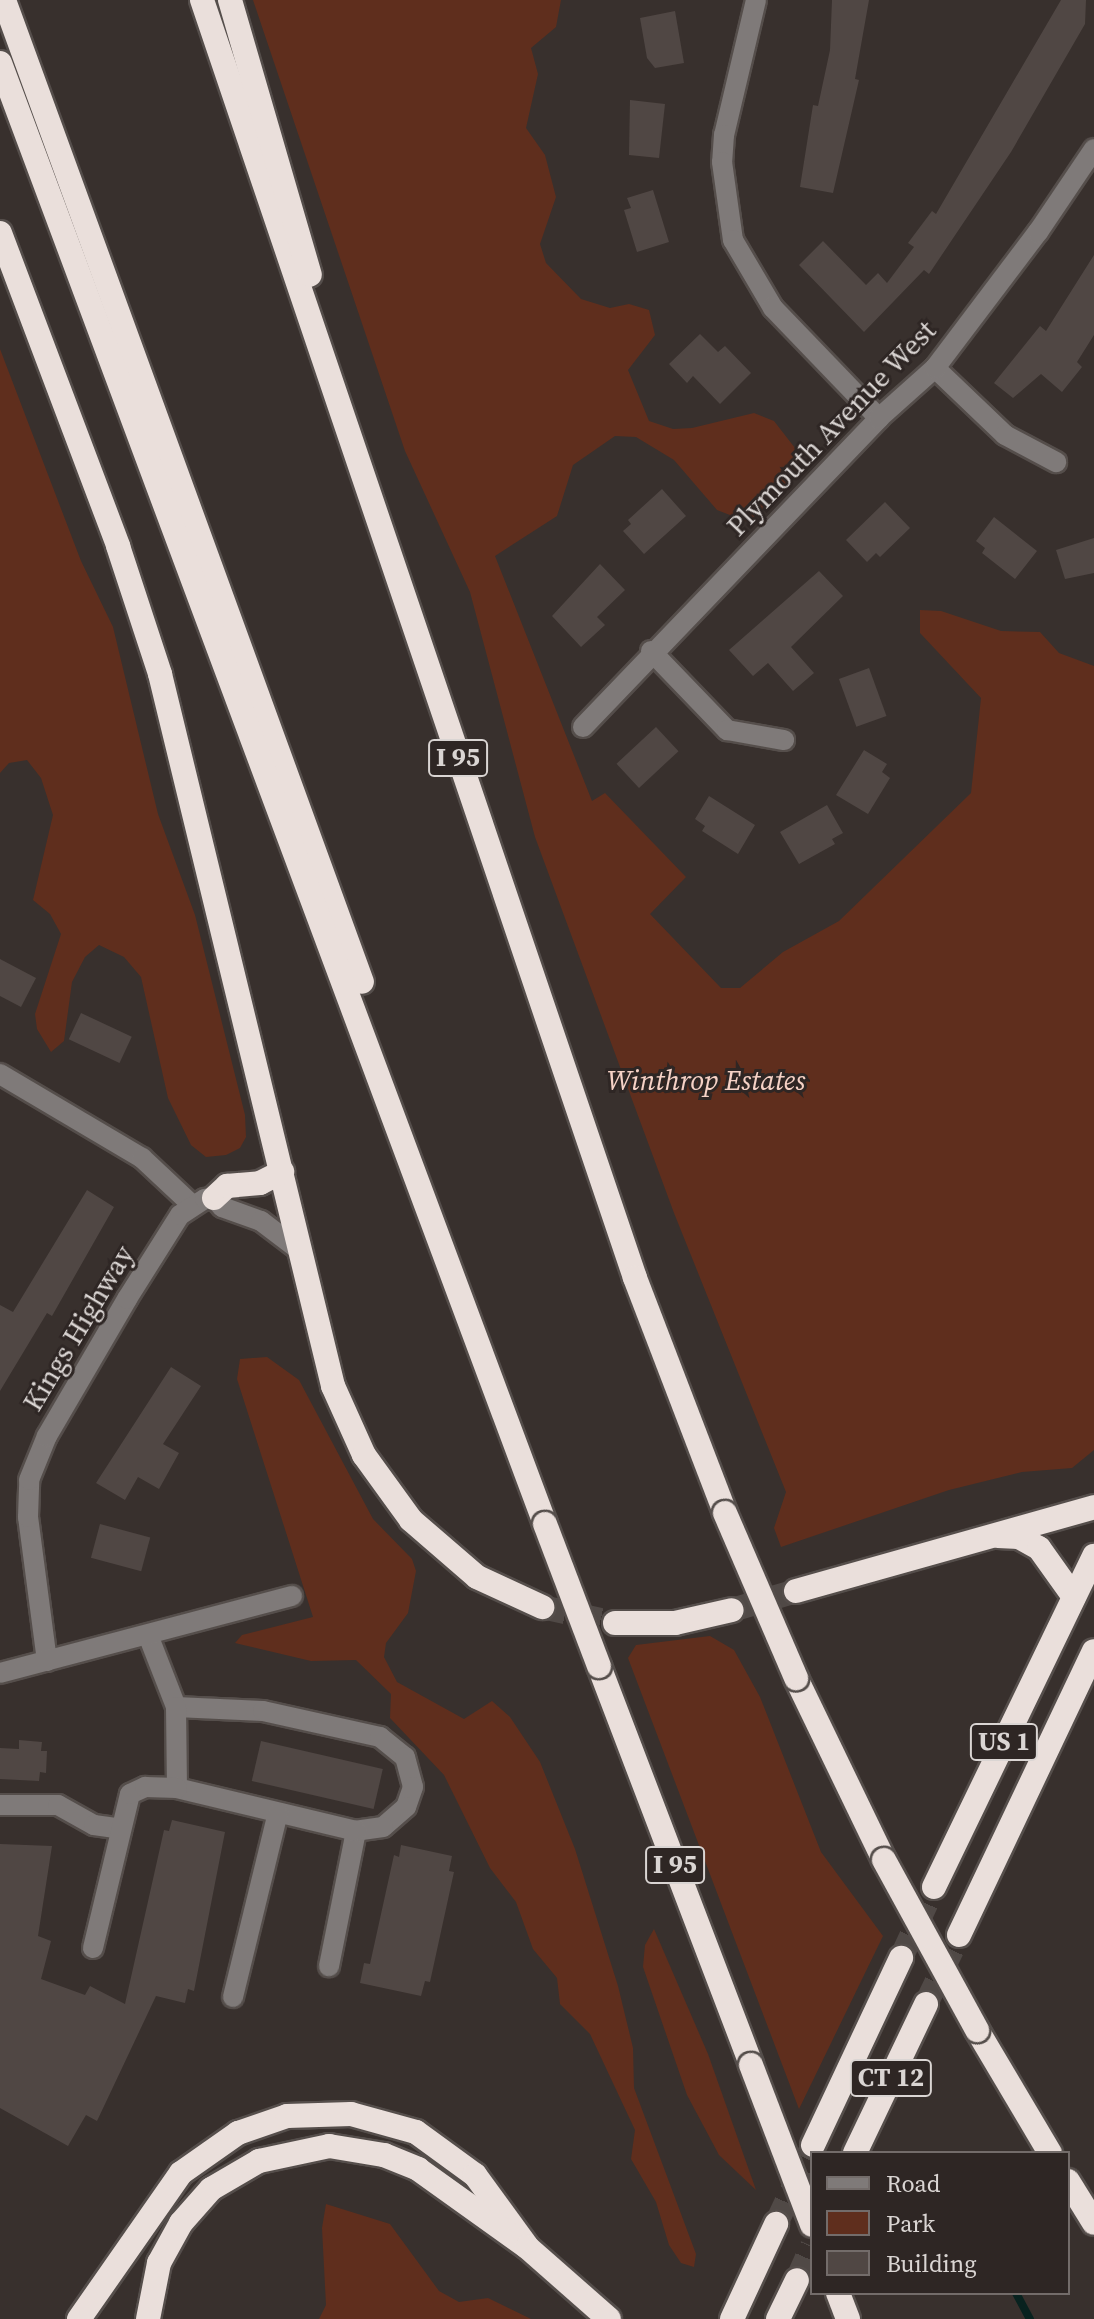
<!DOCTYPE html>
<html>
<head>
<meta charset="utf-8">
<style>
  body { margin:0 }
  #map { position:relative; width:1094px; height:2319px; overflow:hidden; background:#38302d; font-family:"Source Serif 4",serif }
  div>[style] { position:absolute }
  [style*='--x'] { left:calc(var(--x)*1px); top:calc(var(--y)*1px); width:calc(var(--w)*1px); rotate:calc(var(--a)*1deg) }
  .green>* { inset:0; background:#5f2e1d }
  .stream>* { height:8px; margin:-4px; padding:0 4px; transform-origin:4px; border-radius:4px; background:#08221f }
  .building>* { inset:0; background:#504744; transform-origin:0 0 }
  .highway-tunnel>* { height:24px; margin-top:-12px; transform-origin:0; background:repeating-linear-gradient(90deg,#504946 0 24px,transparent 0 36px) }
  .roads { filter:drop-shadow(2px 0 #554e4b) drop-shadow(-2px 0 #554e4b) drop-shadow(0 2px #554e4b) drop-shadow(0 -2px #554e4b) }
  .minor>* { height:20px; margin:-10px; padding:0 10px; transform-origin:10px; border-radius:10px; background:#7f7a79 }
  .highway>* { height:24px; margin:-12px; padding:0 12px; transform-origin:12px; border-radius:12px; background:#eadfdb }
  .bridges { filter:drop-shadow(2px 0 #554e4b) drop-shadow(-2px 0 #554e4b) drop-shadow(0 2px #554e4b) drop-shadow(0 -2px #554e4b) }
  .highway-bridge>* { height:24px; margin:-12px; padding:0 12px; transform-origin:12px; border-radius:12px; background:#eadfdb }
  span { translate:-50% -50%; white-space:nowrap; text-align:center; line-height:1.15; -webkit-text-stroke:6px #2e2624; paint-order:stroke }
  .shield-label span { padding:2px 6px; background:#2e2624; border:2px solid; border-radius:6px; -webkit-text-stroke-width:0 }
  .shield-label { font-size:26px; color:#dad5d3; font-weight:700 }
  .street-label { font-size:28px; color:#dad5d3 }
  .park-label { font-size:28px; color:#f6d2c6; font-style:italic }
  .legend { position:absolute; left:810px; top:2151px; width:260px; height:144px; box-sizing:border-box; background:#2e2624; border:2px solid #736c6a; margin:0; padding:10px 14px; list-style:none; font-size:24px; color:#dad5d3 }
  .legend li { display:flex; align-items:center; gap:16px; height:40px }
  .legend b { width:40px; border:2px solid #736c6a }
</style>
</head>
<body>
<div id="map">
  <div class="green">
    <i style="clip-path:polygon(253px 0,561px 0,556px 27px,531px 48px,538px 74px,526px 128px,545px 155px,556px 197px,540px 244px,546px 263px,581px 299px,610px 308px,629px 304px,649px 310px,655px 335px,628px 370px,649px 421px,673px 429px,692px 428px,754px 413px,774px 421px,802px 457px,787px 489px,748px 522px,717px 510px,674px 460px,636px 437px,615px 436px,573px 465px,557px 516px,495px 556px,592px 801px,605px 793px,686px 877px,650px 914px,721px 988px,740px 988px,783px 952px,839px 921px,971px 793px,981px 698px,920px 633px,920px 610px,941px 611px,1001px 631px,1040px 632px,1059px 653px,1094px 666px,1094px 1450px,1072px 1468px,1022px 1472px,949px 1490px,781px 1547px,774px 1528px,786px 1492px,674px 1213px,535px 837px,470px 592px,405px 451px)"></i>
    <i style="clip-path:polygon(0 349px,81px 561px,113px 627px,158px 814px,195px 915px,245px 1115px,246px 1137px,240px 1148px,226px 1155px,206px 1157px,191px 1145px,168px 1098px,141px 977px,124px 957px,99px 945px,85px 957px,72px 982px,64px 1041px,51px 1052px,37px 1029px,35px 1014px,61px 934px,50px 914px,33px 900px,53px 815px,41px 778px,27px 760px,9px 763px,0 773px)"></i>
    <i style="clip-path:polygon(267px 1357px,299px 1380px,373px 1519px,412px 1559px,416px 1571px,408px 1613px,386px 1643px,384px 1657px,397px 1682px,464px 1719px,492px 1701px,510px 1717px,540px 1762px,575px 1849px,618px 1986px,633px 2048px,634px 2088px,696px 2254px,694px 2267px,681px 2263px,669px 2245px,656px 2202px,631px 2159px,635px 2130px,590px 2034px,560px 2004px,557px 1978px,533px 1949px,516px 1902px,490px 1868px,444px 1775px,390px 1718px,391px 1694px,356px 1660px,311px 1661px,235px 1643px,242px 1635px,313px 1617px,237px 1379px,240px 1359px)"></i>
    <i style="clip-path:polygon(710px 1636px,734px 1650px,760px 1697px,821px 1852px,883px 1936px,799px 2109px,628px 1658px,636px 1645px)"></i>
    <i style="clip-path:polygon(654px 1929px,708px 2054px,756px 2190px,719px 2155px,687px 2095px,643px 1967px,645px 1945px)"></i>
    <i style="clip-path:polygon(326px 2204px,390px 2224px,439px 2291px,459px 2302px,488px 2298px,531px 2319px,319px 2319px,326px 2305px,322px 2228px)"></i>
  </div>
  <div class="stream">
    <i style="--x:1016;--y:2293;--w:30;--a:62"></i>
  </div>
  <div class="building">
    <i style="clip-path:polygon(832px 0,869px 0,855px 79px,859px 80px,833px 193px,800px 187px,813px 105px,818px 106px,830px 50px)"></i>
    <i style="clip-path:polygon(1061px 0,1086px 0,1085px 24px,1011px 152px,929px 274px,924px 270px,864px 332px,799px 265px,823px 241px,866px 285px,878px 273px,887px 283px,914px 247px,908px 243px,932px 211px,936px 214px)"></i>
    <i style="clip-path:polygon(675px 11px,684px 63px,655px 68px,647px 58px,640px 18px)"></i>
    <i style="clip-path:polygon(630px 100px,665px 104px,659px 158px,629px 155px)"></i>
    <i style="clip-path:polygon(653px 190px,669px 242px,637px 252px,624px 210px,631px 208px,627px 198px)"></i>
    <i style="clip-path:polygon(1094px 255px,1094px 335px,1077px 362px,1082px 367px,1062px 392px,1041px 374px,1013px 398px,994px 383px,1040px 326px,1046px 331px)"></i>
    <i style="clip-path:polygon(700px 334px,718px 352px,725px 346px,751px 373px,720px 404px,693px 376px,687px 383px,669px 364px)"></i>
    <i style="clip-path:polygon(662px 489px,686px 516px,644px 554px,623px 531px,631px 524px,628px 520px)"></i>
    <i style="clip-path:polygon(885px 502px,910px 528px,880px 557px,876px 553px,867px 562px,846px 540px)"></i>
    <i style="clip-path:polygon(994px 517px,1037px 551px,1015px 579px,982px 553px,985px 548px,976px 541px)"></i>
    <i style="clip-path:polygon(1094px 538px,1094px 573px,1065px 579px,1056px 550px)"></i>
    <i style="clip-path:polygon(600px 564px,625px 590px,597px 617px,605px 625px,581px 647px,552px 616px)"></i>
    <i style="clip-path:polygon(819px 571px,843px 596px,791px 647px,814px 673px,793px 691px,768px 663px,753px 676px,729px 650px)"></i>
    <i style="left:869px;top:668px;width:51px;height:32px;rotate:70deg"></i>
    <i style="left:656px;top:727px;width:33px;height:54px;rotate:47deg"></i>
    <i style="clip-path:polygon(864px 750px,887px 764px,882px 772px,890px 778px,868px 814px,836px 795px)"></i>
    <i style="clip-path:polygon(709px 796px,755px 825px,738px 854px,702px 831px,705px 826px,695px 819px)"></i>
    <i style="clip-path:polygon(827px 805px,843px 833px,832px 839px,835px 844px,799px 864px,780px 832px)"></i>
    <i style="clip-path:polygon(0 959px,36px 978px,21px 1007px,0 996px)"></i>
    <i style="left:81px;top:1013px;width:56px;height:29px;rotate:25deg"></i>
    <i style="clip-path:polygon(87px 1190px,114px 1207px,52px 1316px,47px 1313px,0 1391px,0 1305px,13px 1312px)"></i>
    <i style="clip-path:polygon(171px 1367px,201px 1386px,163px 1444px,179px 1453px,159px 1489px,138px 1477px,125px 1500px,96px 1483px)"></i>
    <i style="left:100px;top:1524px;width:52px;height:35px;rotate:15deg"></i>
    <i style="clip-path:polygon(19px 1740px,42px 1742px,41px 1751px,47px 1751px,46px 1773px,40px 1772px,39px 1781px,0 1779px,0 1748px,19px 1749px)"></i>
    <i style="left:261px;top:1741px;width:125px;height:41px;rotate:13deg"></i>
    <i style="clip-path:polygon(172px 1820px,225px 1832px,194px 1991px,188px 1989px,185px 2003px,156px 1996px,97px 2121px,86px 2115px,68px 2146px,0 2108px,0 1844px,52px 1846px,38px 1936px,51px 1941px,41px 1979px,85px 1995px,90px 1986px,125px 2004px,164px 1830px,169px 1831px)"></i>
    <i style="clip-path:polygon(401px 1845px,452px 1856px,449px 1871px,454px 1872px,430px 1982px,425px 1981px,421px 1996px,360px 1983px,364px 1963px,370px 1964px,394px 1855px,399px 1857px)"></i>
  </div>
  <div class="highway-tunnel">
    <i style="--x:542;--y:1607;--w:75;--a:12.4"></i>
    <i style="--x:732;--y:1610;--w:67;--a:-16.5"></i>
    <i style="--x:901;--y:1958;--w:78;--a:-65.1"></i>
    <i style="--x:926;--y:2004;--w:76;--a:-64.4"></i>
    <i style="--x:776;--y:2224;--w:87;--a:-64.9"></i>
    <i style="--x:797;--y:2280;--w:37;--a:-66"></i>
  </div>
  <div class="roads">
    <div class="minor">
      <i style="--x:756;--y:0;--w:139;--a:103.3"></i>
      <i style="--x:724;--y:135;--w:27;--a:94"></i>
      <i style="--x:722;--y:162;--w:79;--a:82"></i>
      <i style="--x:733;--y:240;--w:79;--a:59.5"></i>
      <i style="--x:773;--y:308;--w:153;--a:46.1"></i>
      <i style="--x:935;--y:368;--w:97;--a:43.7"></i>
      <i style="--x:1005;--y:435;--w:58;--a:27.9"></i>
      <i style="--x:651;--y:651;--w:110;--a:46.1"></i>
      <i style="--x:727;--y:730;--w:58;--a:10"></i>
      <i style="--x:583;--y:727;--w:428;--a:-46.2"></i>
      <i style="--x:879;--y:418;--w:75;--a:-41.8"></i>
      <i style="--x:935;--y:368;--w:171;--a:-52.9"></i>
      <i style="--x:1038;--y:232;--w:100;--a:-56"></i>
      <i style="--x:0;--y:1074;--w:165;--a:30.6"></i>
      <i style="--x:142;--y:1158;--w:69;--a:43.2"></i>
      <i style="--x:148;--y:1635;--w:77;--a:68.7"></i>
      <i style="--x:176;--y:1707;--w:87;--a:2.6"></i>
      <i style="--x:263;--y:1711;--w:120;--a:12.5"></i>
      <i style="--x:380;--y:1737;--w:32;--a:39"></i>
      <i style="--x:405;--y:1757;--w:31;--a:75"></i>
      <i style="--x:413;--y:1787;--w:21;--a:109"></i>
      <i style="--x:406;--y:1807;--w:30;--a:139"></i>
      <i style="--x:383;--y:1827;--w:27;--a:172"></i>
      <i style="--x:356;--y:1831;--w:138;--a:101.3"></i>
      <i style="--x:47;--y:1661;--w:145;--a:-97.5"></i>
      <i style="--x:28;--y:1517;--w:37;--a:-88"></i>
      <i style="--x:29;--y:1480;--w:48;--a:-67.8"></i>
      <i style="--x:47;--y:1436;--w:159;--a:-59.7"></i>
      <i style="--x:127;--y:1299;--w:99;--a:-57.8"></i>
      <i style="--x:180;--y:1215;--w:30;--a:-33"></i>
      <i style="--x:205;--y:1199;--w:9;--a:-6"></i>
      <i style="--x:214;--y:1198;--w:12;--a:48"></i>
      <i style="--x:222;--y:1207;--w:41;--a:19.7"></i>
      <i style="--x:261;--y:1221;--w:48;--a:37.3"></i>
      <i style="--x:0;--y:1673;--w:302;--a:-14.8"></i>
      <i style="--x:176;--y:1707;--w:81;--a:89.3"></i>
      <i style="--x:177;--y:1788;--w:184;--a:13.5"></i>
      <i style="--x:0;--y:1805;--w:58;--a:0"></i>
      <i style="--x:58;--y:1805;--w:41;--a:29.1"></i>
      <i style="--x:94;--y:1825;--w:27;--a:8"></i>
      <i style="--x:93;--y:1948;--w:158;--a:-76.5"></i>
      <i style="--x:130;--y:1794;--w:17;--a:-25"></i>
      <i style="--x:145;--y:1787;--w:32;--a:2"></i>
      <i style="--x:233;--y:1997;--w:189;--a:-76.3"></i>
    </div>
    <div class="highway">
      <i style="--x:4;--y:0;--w:1045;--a:69.97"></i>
      <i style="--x:202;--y:0;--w:1349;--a:71.28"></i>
      <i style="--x:635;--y:1278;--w:252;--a:69"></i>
      <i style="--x:230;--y:0;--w:286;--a:73.8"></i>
      <i style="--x:0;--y:63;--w:1559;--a:69.54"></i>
      <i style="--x:0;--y:233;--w:335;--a:69.3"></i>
      <i style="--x:118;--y:546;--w:135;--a:71.8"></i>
      <i style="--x:160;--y:674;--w:733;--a:76.34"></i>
      <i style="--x:333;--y:1386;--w:76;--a:65.8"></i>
      <i style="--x:364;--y:1455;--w:80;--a:54.1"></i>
      <i style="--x:411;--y:1520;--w:87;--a:40.8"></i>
      <i style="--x:477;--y:1577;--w:72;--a:24.8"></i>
      <i style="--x:214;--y:1198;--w:18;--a:-43"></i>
      <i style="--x:227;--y:1186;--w:33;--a:-5"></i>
      <i style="--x:260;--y:1183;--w:25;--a:-27"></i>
      <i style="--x:998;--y:1536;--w:21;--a:3"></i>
      <i style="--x:1019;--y:1537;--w:23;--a:29"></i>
      <i style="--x:1039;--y:1548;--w:60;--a:54.5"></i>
      <i style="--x:796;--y:1591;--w:310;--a:-15.7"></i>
      <i style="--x:615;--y:1623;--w:60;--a:0"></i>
      <i style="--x:675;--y:1623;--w:58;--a:-12.8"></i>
      <i style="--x:599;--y:1666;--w:427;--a:69.1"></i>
      <i style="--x:796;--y:1678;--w:202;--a:64.2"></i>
      <i style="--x:934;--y:1887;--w:368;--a:-64.2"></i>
      <i style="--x:959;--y:1935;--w:314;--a:-64.6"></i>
      <i style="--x:977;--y:2030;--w:143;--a:59.3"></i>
      <i style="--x:813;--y:2145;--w:207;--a:-64.8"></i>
      <i style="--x:855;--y:2153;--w:165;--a:-64.5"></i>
      <i style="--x:1068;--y:2181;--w:49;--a:58.2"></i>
      <i style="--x:838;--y:2293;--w:28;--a:69"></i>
      <i style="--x:79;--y:2319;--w:178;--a:-55.1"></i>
      <i style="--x:181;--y:2173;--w:70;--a:-35.1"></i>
      <i style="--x:238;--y:2133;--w:52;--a:-19.1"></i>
      <i style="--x:287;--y:2116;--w:64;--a:-1.8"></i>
      <i style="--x:351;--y:2114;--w:67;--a:15.5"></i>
      <i style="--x:416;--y:2132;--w:73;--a:36.1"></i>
      <i style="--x:475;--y:2175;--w:87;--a:53.9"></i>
      <i style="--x:148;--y:2319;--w:57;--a:-78.9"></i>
      <i style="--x:159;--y:2263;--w:46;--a:-61.2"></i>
      <i style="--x:181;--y:2223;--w:45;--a:-48.6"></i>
      <i style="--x:211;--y:2189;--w:56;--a:-30.3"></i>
      <i style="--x:259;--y:2161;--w:72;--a:-12.1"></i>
      <i style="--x:329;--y:2146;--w:56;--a:9.3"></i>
      <i style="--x:384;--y:2155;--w:37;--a:22"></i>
      <i style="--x:418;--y:2169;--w:134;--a:35.6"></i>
      <i style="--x:527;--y:2247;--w:109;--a:41.3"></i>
      <i style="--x:732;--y:2319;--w:105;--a:-65.1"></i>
      <i style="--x:778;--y:2319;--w:43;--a:-64"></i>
    </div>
  </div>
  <div class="bridges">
    <div class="highway-bridge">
      <i style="--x:725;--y:1513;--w:180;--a:66.7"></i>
      <i style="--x:545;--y:1524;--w:152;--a:69.2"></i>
      <i style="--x:884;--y:1860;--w:194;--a:61.3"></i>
      <i style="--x:751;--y:2065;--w:171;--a:69.1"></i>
    </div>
  </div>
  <div class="shield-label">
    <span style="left:458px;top:758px">I 95</span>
    <span style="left:1004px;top:1742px">US 1</span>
    <span style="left:675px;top:1865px">I 95</span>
    <span style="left:891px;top:2078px">CT 12</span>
  </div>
  <div class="street-label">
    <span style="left:831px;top:428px;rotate:-46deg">Plymouth Avenue West</span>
    <span style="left:78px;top:1328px;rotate:-59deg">Kings Highway</span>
  </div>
  <div class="park-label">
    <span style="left:706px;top:1080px">Winthrop Estates</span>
  </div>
  <ul class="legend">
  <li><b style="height:10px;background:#7f7a79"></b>Road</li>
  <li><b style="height:22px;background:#5f2e1d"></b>Park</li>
  <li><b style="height:22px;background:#504744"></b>Building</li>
  </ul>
</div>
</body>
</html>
